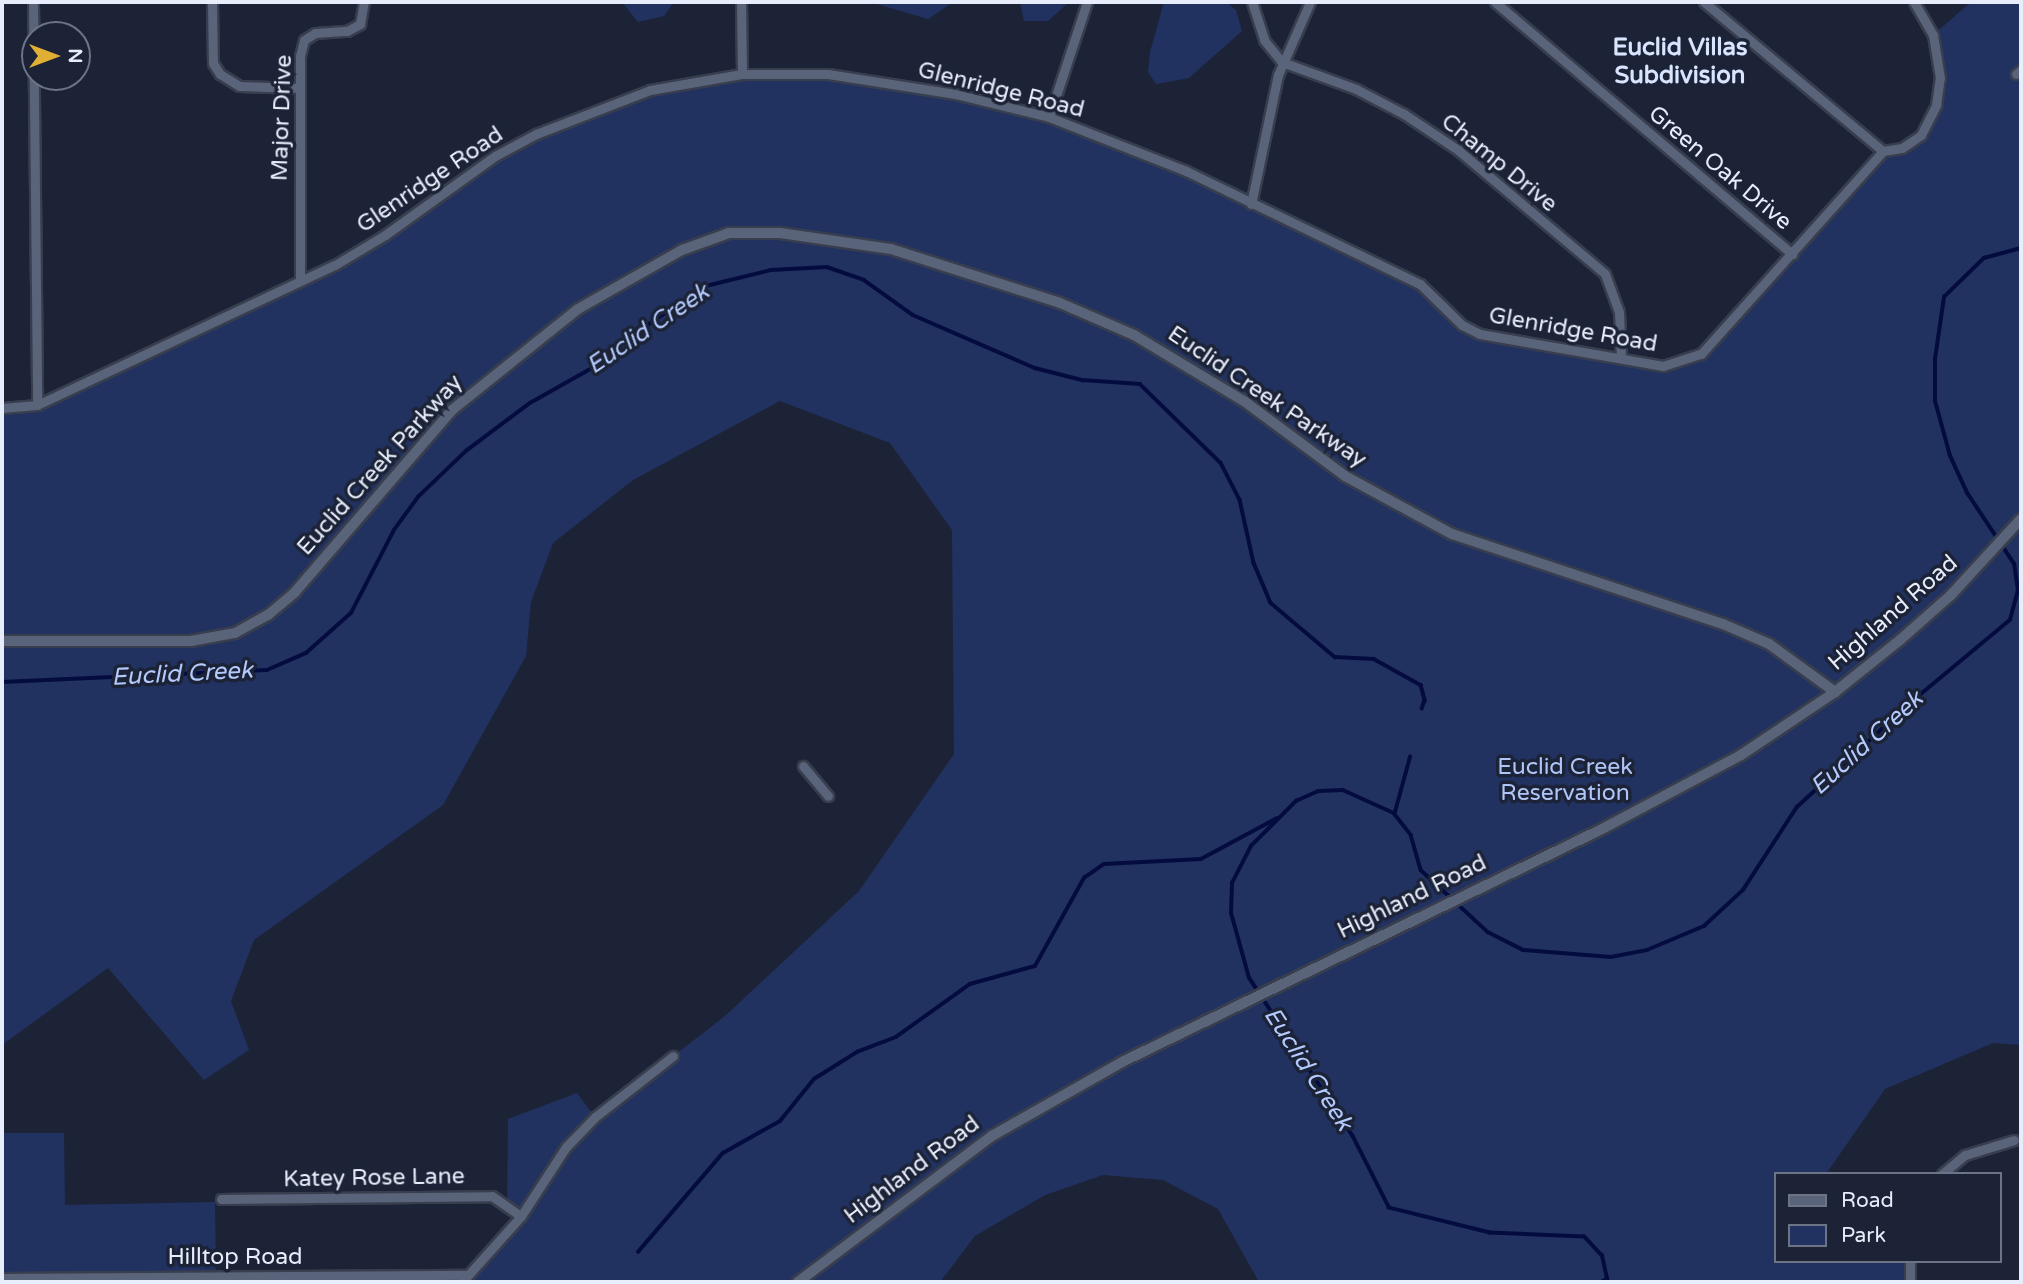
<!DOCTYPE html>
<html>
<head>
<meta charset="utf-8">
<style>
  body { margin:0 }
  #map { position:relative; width:2023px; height:1284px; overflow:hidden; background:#1c2337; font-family:"Varela Round",sans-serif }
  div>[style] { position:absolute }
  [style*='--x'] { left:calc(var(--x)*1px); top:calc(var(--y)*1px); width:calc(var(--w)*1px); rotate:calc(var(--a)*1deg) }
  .green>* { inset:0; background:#213261 }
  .stream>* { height:3.5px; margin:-1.75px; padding:0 1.75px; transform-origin:1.75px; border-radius:1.75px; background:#040c3f }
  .roads { filter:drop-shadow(2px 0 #383e4e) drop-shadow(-2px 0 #383e4e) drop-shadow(0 2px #383e4e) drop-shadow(0 -2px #383e4e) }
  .minor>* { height:9px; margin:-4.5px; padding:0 4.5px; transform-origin:4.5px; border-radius:4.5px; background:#596379 }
  .tertiary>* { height:10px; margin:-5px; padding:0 5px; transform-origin:5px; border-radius:5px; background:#596379 }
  span { translate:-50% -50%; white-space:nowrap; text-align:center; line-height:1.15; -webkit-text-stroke:7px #1c2337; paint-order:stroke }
  .street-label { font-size:23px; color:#e7edfa }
  .park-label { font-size:23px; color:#afc4f7 }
  .neighbourhood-label { font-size:24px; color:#d9e4fe; font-weight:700 }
  .water-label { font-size:24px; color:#b4cafd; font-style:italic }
  .frame { position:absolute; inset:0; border:4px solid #e7edfa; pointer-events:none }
  .legend { position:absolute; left:1774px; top:1172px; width:228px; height:91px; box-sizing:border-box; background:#1c2337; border:2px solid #6d7485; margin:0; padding:9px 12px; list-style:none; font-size:21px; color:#e7edfa }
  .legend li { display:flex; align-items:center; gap:14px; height:35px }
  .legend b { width:35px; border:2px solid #6d7485 }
  .north { position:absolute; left:21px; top:21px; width:70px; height:70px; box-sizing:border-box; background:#1c2337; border:2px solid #6d7485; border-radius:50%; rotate:90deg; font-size:19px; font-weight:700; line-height:28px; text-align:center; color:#e7edfa }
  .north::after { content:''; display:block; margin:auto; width:24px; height:32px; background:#dfb034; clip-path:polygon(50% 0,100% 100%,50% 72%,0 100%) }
</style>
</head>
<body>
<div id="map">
  <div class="green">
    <i style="clip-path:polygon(622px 2px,674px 2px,664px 16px,638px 22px)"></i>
    <i style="clip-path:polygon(870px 2px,953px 2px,928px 19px)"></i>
    <i style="clip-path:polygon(1020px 2px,1069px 2px,1048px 21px,1024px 21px)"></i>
    <i style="clip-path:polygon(1164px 2px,1226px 2px,1236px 10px,1242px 31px,1189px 78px,1156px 84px,1148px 72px,1150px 52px)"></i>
    <i style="clip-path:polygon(1971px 2px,2021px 2px,2021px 1045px,1993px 1043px,1885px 1089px,1826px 1174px,1776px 1174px,1776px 1261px,1910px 1262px,1910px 1282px,1259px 1282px,1218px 1209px,1163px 1180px,1103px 1175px,1045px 1195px,975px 1236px,940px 1282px,462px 1282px,521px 1217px,507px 1207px,508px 1119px,577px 1093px,595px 1117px,725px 1016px,859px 891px,954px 754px,952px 530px,890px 443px,780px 401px,633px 480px,553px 543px,531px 602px,526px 656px,443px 805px,254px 940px,231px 1001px,249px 1050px,204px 1080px,108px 968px,2px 1045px,2px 408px,30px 405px,335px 265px,495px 156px,650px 90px,742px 74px,828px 74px,955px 94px,1049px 117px,1118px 143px,1420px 284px,1462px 325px,1480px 334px,1663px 366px,1701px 354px,1883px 151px,1902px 148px,1921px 135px,1936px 105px,1940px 78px,1933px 35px)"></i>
    <i style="clip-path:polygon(2px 1133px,64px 1133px,65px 1205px,215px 1202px,216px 1276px,2px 1278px)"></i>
  </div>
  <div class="stream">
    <i style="--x:2;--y:682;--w:265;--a:-2.6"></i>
    <i style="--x:267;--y:670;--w:43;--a:-23.6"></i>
    <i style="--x:306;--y:653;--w:60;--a:-41.6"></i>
    <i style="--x:351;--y:613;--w:93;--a:-62.6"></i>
    <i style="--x:394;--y:530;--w:41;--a:-54"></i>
    <i style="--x:418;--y:497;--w:66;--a:-43.8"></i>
    <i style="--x:466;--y:451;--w:80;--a:-36.9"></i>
    <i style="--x:530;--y:403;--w:110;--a:-29.4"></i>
    <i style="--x:626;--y:349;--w:34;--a:-47"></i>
    <i style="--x:649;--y:324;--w:69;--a:-33.7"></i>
    <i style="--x:706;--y:286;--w:67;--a:-13.8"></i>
    <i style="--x:771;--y:270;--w:56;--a:-3.1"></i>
    <i style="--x:827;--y:267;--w:39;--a:19"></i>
    <i style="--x:864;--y:280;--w:60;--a:35.5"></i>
    <i style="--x:913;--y:315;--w:133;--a:23.5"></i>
    <i style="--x:1035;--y:368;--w:49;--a:14.3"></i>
    <i style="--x:1082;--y:380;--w:58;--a:3.9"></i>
    <i style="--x:1140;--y:384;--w:113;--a:44.3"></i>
    <i style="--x:1221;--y:463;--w:42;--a:62.8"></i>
    <i style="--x:1240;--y:500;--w:65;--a:77.5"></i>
    <i style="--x:1254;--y:563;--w:43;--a:67"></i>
    <i style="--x:1271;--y:603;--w:84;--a:40.2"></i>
    <i style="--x:1335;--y:657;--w:39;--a:3"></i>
    <i style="--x:1374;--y:659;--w:54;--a:29"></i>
    <i style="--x:1421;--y:685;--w:16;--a:75"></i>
    <i style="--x:1425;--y:700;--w:9;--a:108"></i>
    <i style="--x:1395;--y:812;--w:57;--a:-74.7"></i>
    <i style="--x:638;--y:1252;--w:130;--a:-49.4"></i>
    <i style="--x:723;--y:1153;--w:65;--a:-29.3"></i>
    <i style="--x:780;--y:1121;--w:54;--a:-51"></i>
    <i style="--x:814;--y:1079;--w:51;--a:-32.1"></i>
    <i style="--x:857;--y:1052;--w:42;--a:-21"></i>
    <i style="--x:896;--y:1037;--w:91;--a:-35.6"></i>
    <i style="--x:970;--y:984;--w:67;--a:-15.5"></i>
    <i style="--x:1035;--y:966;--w:101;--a:-60.9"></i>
    <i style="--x:1084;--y:878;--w:24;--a:-35"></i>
    <i style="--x:1104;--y:864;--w:97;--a:-3"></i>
    <i style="--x:1201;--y:859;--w:86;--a:-28.3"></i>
    <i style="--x:1601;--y:1282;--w:7;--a:-27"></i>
    <i style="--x:1607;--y:1279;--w:24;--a:-102"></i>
    <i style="--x:1602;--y:1256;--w:26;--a:-133"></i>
    <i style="--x:1584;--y:1237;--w:94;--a:-177.6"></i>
    <i style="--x:1490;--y:1233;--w:104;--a:-166.1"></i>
    <i style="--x:1389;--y:1208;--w:80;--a:-116.9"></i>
    <i style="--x:1353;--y:1137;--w:190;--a:-123.2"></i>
    <i style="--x:1249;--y:978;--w:67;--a:-105.5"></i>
    <i style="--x:1231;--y:913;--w:30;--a:-88"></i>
    <i style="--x:1232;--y:883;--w:42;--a:-62.8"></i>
    <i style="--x:1251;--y:846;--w:64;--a:-45"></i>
    <i style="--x:1296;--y:801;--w:24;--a:-24"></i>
    <i style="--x:1318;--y:791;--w:25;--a:-2"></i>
    <i style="--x:1343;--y:790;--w:56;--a:24.3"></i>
    <i style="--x:1394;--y:813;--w:28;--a:52"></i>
    <i style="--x:1411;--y:835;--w:36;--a:74"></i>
    <i style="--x:1421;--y:870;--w:91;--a:42.8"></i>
    <i style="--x:1488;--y:932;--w:39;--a:27"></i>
    <i style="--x:1523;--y:950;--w:88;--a:4.5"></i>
    <i style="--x:1611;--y:957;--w:37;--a:-11"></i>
    <i style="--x:1647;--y:950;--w:62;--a:-22.8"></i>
    <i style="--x:1704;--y:926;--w:53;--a:-42.7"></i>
    <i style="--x:1743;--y:890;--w:99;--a:-57"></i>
    <i style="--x:1797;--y:807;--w:154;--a:-42.6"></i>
    <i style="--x:1910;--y:703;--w:130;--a:-39.7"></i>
    <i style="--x:2010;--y:620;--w:30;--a:-75"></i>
    <i style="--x:2018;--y:591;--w:27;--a:-98"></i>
    <i style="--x:2014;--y:564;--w:85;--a:-123.5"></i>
    <i style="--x:1967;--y:493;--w:41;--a:-114.7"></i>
    <i style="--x:1950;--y:456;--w:57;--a:-105.3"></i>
    <i style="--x:1935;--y:401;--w:42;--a:-90"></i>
    <i style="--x:1935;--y:359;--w:63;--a:-81.7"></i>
    <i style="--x:1944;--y:297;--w:56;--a:-44.3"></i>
    <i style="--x:1984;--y:258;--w:38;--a:-15"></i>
  </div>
  <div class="roads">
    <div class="minor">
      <i style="--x:33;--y:2;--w:403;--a:89.4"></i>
      <i style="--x:212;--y:2;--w:61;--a:89.1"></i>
      <i style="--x:213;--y:63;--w:13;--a:58"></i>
      <i style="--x:220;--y:74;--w:22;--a:32"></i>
      <i style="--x:239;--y:86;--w:60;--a:1.9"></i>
      <i style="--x:741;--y:2;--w:72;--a:89.2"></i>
      <i style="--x:1252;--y:2;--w:40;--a:72"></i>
      <i style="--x:1264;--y:40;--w:28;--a:51"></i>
      <i style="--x:1282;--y:62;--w:79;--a:20"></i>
      <i style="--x:1356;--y:89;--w:54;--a:27.5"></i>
      <i style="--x:1404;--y:114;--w:65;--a:33.7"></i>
      <i style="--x:1458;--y:150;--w:192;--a:40.1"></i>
      <i style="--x:1605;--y:274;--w:40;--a:69.8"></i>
      <i style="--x:1619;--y:312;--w:45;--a:87.5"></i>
      <i style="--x:1495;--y:2;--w:390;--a:40.3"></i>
      <i style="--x:1704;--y:2;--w:233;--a:39.8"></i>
      <i style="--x:2016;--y:74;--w:6;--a:-39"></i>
      <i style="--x:1049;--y:117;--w:121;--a:-71.7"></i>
      <i style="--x:1251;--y:204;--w:132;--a:-78.2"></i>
      <i style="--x:1278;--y:75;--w:80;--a:-66.3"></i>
      <i style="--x:300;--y:280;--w:224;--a:-90"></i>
      <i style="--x:300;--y:56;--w:16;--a:-76"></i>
      <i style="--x:304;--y:40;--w:13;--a:-32"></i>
      <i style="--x:315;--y:33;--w:32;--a:-4"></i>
      <i style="--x:347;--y:31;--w:15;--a:-28"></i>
      <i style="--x:360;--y:24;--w:22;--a:-80"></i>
      <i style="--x:2;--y:408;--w:35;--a:-5"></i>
      <i style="--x:37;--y:405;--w:329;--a:-25.2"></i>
      <i style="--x:335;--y:265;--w:58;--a:-31"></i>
      <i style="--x:385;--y:235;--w:135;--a:-35.7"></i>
      <i style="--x:495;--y:156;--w:47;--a:-28.2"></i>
      <i style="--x:536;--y:134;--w:122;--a:-21.1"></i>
      <i style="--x:650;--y:90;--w:93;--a:-9.9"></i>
      <i style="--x:742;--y:74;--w:86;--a:0"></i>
      <i style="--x:828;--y:74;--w:129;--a:8.9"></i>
      <i style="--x:955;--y:94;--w:97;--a:13.7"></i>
      <i style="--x:1049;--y:117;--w:147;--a:21.5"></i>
      <i style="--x:1186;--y:171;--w:260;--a:25.8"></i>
      <i style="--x:1420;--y:284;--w:59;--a:44.3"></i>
      <i style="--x:1462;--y:325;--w:20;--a:27"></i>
      <i style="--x:1480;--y:334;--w:186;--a:9.9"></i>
      <i style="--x:1663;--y:366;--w:40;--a:-18"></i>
      <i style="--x:1701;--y:354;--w:273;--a:-48.1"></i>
      <i style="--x:1883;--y:151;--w:19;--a:-9"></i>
      <i style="--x:1902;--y:148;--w:23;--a:-34"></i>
      <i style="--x:1921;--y:135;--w:34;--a:-63"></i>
      <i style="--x:1936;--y:105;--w:27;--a:-82"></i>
      <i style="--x:1940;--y:78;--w:44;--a:-99.2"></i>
      <i style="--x:1933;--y:35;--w:38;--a:-120"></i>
      <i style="--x:803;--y:766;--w:39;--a:50"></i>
      <i style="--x:1942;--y:1174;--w:30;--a:-40"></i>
      <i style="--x:1965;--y:1155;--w:51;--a:-17"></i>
      <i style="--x:221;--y:1199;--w:271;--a:-0.6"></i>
      <i style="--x:492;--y:1196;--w:35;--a:35"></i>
      <i style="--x:1910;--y:1261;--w:21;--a:90"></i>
      <i style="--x:2;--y:1278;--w:466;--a:-0.4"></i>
      <i style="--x:462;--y:1282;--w:89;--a:-48.2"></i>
      <i style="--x:521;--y:1216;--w:82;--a:-56.9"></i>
      <i style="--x:566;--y:1147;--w:42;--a:-46"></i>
      <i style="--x:595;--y:1117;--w:99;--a:-38"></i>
    </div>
    <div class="tertiary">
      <i style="--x:2;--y:641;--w:189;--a:0"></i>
      <i style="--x:191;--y:641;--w:45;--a:-10.3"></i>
      <i style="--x:235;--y:633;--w:38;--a:-29"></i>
      <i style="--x:268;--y:615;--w:35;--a:-40"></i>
      <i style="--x:295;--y:592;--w:240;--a:-49.2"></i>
      <i style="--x:452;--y:410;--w:161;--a:-38.7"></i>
      <i style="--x:578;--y:309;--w:120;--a:-29.6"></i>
      <i style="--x:682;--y:250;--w:50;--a:-19.9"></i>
      <i style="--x:729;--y:233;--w:51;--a:0"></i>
      <i style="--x:780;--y:233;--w:112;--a:8.2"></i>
      <i style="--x:891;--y:249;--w:177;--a:17.7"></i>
      <i style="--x:1060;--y:303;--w:81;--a:23.4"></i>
      <i style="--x:1134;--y:335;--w:128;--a:31"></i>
      <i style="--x:1244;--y:401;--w:126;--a:36.6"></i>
      <i style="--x:1345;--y:476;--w:122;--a:28.5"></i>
      <i style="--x:1452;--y:534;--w:286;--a:18.4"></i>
      <i style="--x:1723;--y:624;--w:50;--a:23.5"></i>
      <i style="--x:1769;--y:644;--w:82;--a:36"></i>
      <i style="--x:798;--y:1282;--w:243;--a:-37"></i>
      <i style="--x:992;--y:1136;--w:150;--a:-29.6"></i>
      <i style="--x:1122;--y:1062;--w:534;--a:-25.89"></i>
      <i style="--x:1602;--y:829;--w:157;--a:-28"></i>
      <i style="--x:1741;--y:755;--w:113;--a:-33.8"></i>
      <i style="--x:1835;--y:692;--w:83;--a:-38.7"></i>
      <i style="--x:1900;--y:640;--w:68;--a:-41.4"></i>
      <i style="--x:1951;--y:595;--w:103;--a:-47.4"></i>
    </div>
  </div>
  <div class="street-label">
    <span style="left:1001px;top:90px;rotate:14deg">Glenridge Road</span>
    <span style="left:282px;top:118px;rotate:-88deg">Major Drive</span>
    <span style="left:1499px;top:163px;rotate:39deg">Champ Drive</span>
    <span style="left:1720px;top:168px;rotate:40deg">Green Oak Drive</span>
    <span style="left:430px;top:180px;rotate:-34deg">Glenridge Road</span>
    <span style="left:1573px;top:330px;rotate:10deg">Glenridge Road</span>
    <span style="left:1267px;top:397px;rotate:34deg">Euclid Creek Parkway</span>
    <span style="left:380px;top:465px;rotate:-48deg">Euclid Creek Parkway</span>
    <span style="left:1893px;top:613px;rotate:-41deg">Highland Road</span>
    <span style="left:1412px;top:897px;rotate:-26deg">Highland Road</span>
    <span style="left:912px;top:1170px;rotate:-37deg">Highland Road</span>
    <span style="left:374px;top:1178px;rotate:-1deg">Katey Rose Lane</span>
    <span style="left:235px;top:1257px">Hilltop Road</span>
  </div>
  <div class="park-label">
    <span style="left:1565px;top:780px">Euclid Creek<br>Reservation</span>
  </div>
  <div class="neighbourhood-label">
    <span style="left:1680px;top:62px">Euclid Villas<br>Subdivision</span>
  </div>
  <div class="water-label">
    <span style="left:648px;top:329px;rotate:-34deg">Euclid Creek</span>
    <span style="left:182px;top:674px;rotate:-3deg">Euclid Creek</span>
    <span style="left:1867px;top:743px;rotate:-42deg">Euclid Creek</span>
    <span style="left:1308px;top:1069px;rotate:57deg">Euclid Creek</span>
  </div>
  <div class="frame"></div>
  <ul class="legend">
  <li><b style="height:9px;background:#596379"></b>Road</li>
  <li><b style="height:19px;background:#213261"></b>Park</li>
  </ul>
  <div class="north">N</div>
</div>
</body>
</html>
